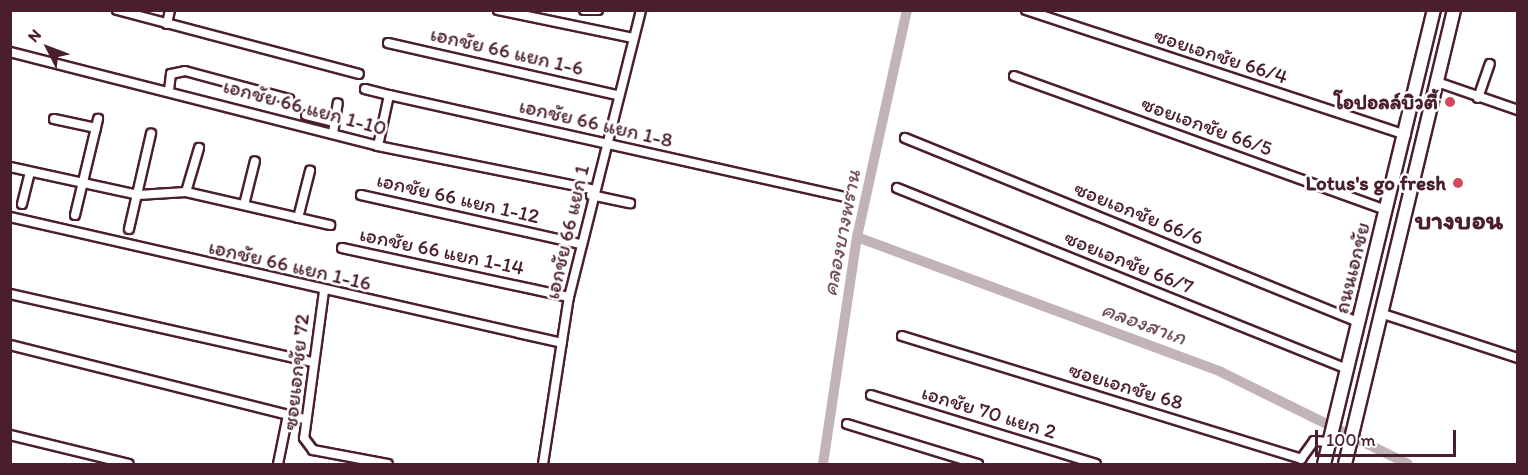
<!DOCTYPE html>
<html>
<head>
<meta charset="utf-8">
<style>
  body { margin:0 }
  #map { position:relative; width:1528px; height:475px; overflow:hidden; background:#fff; font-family:Itim,"Playpen Sans Thai",sans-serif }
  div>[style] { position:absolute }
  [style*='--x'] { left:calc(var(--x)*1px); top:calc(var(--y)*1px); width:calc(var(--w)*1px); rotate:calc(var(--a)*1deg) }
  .canal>* { height:10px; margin:-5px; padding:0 5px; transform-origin:5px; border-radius:5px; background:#c1b3b6 }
  .roads { filter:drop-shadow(2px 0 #4a1f2b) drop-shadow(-2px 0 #4a1f2b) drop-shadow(0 2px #4a1f2b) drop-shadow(0 -2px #4a1f2b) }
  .street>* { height:8px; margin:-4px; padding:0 4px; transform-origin:4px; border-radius:4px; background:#fff }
  .primary>* { height:12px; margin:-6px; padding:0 6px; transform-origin:6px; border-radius:6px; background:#fff }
  .dots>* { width:16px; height:16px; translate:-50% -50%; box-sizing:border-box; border:3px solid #fff; border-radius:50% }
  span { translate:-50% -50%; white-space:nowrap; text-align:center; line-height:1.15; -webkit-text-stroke:5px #fff; paint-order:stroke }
  .street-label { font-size:21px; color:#4a1f2b }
  .poi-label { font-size:21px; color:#4a1f2b; font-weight:700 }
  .right { translate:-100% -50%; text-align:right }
  .water-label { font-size:22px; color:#74535c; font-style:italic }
  .district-label { font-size:27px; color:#4a1f2b; font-weight:700 }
  .frame { position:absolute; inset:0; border:12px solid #4a1f2b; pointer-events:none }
  .north { position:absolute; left:18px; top:18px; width:60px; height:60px; -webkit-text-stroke:4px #fff; paint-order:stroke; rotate:312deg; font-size:16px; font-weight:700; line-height:24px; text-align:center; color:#4a1f2b }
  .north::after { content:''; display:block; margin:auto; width:21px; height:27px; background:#4a1f2b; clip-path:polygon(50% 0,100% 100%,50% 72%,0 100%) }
  .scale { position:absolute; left:1315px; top:430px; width:141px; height:27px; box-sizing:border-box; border:3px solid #4a1f2b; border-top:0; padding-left:8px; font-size:18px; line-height:21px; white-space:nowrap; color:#4a1f2b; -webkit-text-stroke:4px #fff; paint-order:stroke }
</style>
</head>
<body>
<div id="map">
  <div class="canal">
    <i style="--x:857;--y:237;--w:388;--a:20.3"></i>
    <i style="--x:1221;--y:372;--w:208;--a:26.2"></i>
    <i style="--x:823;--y:464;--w:230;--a:-81.5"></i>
    <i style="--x:857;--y:237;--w:232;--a:-77.6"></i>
  </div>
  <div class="roads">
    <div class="street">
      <i style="--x:117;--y:10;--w:250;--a:14.8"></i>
      <i style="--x:498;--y:10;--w:138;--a:11.7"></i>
      <i style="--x:584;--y:10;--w:14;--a:0"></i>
      <i style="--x:1026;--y:10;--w:400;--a:18.2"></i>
      <i style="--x:167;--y:24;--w:14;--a:-78"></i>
      <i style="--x:388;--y:43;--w:235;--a:12.8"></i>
      <i style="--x:10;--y:52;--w:380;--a:14.3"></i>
      <i style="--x:378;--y:146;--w:218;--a:11.4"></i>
      <i style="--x:1014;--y:76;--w:396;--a:19.8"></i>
      <i style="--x:1437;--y:82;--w:86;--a:19.1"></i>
      <i style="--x:365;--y:89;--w:25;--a:14"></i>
      <i style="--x:169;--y:90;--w:16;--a:-83"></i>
      <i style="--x:171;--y:74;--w:14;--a:-12"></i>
      <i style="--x:185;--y:71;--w:108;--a:15.1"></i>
      <i style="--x:1478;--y:98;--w:36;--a:-71"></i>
      <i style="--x:306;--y:115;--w:30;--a:14"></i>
      <i style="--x:54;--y:119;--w:43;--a:12.1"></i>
      <i style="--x:333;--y:133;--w:30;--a:-81"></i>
      <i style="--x:905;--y:138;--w:489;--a:22.1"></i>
      <i style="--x:378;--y:146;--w:52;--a:-77.8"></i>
      <i style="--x:389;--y:95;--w:468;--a:12.6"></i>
      <i style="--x:10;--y:167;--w:131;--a:12.3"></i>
      <i style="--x:138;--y:195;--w:48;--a:-3.6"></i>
      <i style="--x:186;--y:192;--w:148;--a:12.9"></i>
      <i style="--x:897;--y:188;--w:485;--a:21.9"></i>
      <i style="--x:186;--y:192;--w:46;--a:-73.5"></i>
      <i style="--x:361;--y:195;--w:225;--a:12.6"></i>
      <i style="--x:591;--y:195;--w:40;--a:12"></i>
      <i style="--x:22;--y:204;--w:32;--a:-76"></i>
      <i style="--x:244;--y:205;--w:45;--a:-76"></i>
      <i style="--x:75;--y:215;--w:99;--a:-76.5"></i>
      <i style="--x:10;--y:217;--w:566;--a:12.86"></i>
      <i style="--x:298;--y:218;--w:49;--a:-75.7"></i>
      <i style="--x:129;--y:229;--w:98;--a:-77"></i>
      <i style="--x:342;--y:248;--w:232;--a:12.2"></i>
      <i style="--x:324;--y:291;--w:148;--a:97.7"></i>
      <i style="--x:304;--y:438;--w:15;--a:53"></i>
      <i style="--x:313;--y:450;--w:76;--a:10.6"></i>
      <i style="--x:10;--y:294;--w:309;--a:12.7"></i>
      <i style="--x:1380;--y:313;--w:145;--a:18.1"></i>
      <i style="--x:902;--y:336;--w:418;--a:17.1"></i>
      <i style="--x:1301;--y:459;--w:22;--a:-54"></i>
      <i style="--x:1314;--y:441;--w:15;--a:4"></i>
      <i style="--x:10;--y:345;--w:304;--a:14.1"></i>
      <i style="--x:871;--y:395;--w:235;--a:17"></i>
      <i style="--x:847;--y:424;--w:137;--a:17"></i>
      <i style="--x:10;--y:435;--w:122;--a:13.7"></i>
      <i style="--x:278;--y:464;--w:50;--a:-78.5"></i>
      <i style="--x:543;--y:464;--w:169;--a:-81.2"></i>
      <i style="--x:569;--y:297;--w:296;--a:-75.9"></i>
    </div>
    <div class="primary">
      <i style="--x:1324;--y:464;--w:467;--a:-76.4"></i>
      <i style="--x:1345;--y:464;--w:467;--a:-76.5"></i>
    </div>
  </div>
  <div class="dots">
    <i style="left:1450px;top:102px;background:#d1495b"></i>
    <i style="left:1458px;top:183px;background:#d1495b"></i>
  </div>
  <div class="street-label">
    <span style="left:507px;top:51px;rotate:13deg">เอกชัย 66 แยก 1-6</span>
    <span style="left:1221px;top:56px;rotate:18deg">ซอยเอกชัย 66/4</span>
    <span style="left:305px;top:107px;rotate:15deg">เอกชัย 66 แยก 1-10</span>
    <span style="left:596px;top:123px;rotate:13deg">เอกชัย 66 แยก 1-8</span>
    <span style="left:1207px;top:126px;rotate:20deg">ซอยเอกชัย 66/5</span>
    <span style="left:458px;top:198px;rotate:13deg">เอกชัย 66 แยก 1-12</span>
    <span style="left:1139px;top:213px;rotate:22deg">ซอยเอกชัย 66/6</span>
    <span style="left:567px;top:232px;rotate:-77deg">เอกชัย 66 แยก 1</span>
    <span style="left:442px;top:251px;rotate:12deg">เอกชัย 66 แยก 1-14</span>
    <span style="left:1129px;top:262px;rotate:22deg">ซอยเอกชัย 66/7</span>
    <span style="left:290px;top:265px;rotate:13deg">เอกชัย 66 แยก 1-16</span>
    <span style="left:1352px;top:268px;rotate:-76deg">ถนนเอกชัย</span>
    <span style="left:296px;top:372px;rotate:-84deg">ซอยเอกชัย 72</span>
    <span style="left:1126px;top:386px;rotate:17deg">ซอยเอกชัย 68</span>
    <span style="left:989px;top:412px;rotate:17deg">เอกชัย 70 แยก 2</span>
  </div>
  <div class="poi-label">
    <span class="right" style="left:1438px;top:102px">โอปอลล์บิวตี้</span>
    <span class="right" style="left:1446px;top:183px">Lotus's go fresh</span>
  </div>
  <div class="water-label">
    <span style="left:841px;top:233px;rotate:-79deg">คลองบางพราน</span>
    <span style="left:1144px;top:323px;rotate:20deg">คลองสาเก</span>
  </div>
  <div class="district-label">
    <span style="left:1459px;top:220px">บางบอน</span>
  </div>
  <div class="frame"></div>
  <div class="north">N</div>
  <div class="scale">100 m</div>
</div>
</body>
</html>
